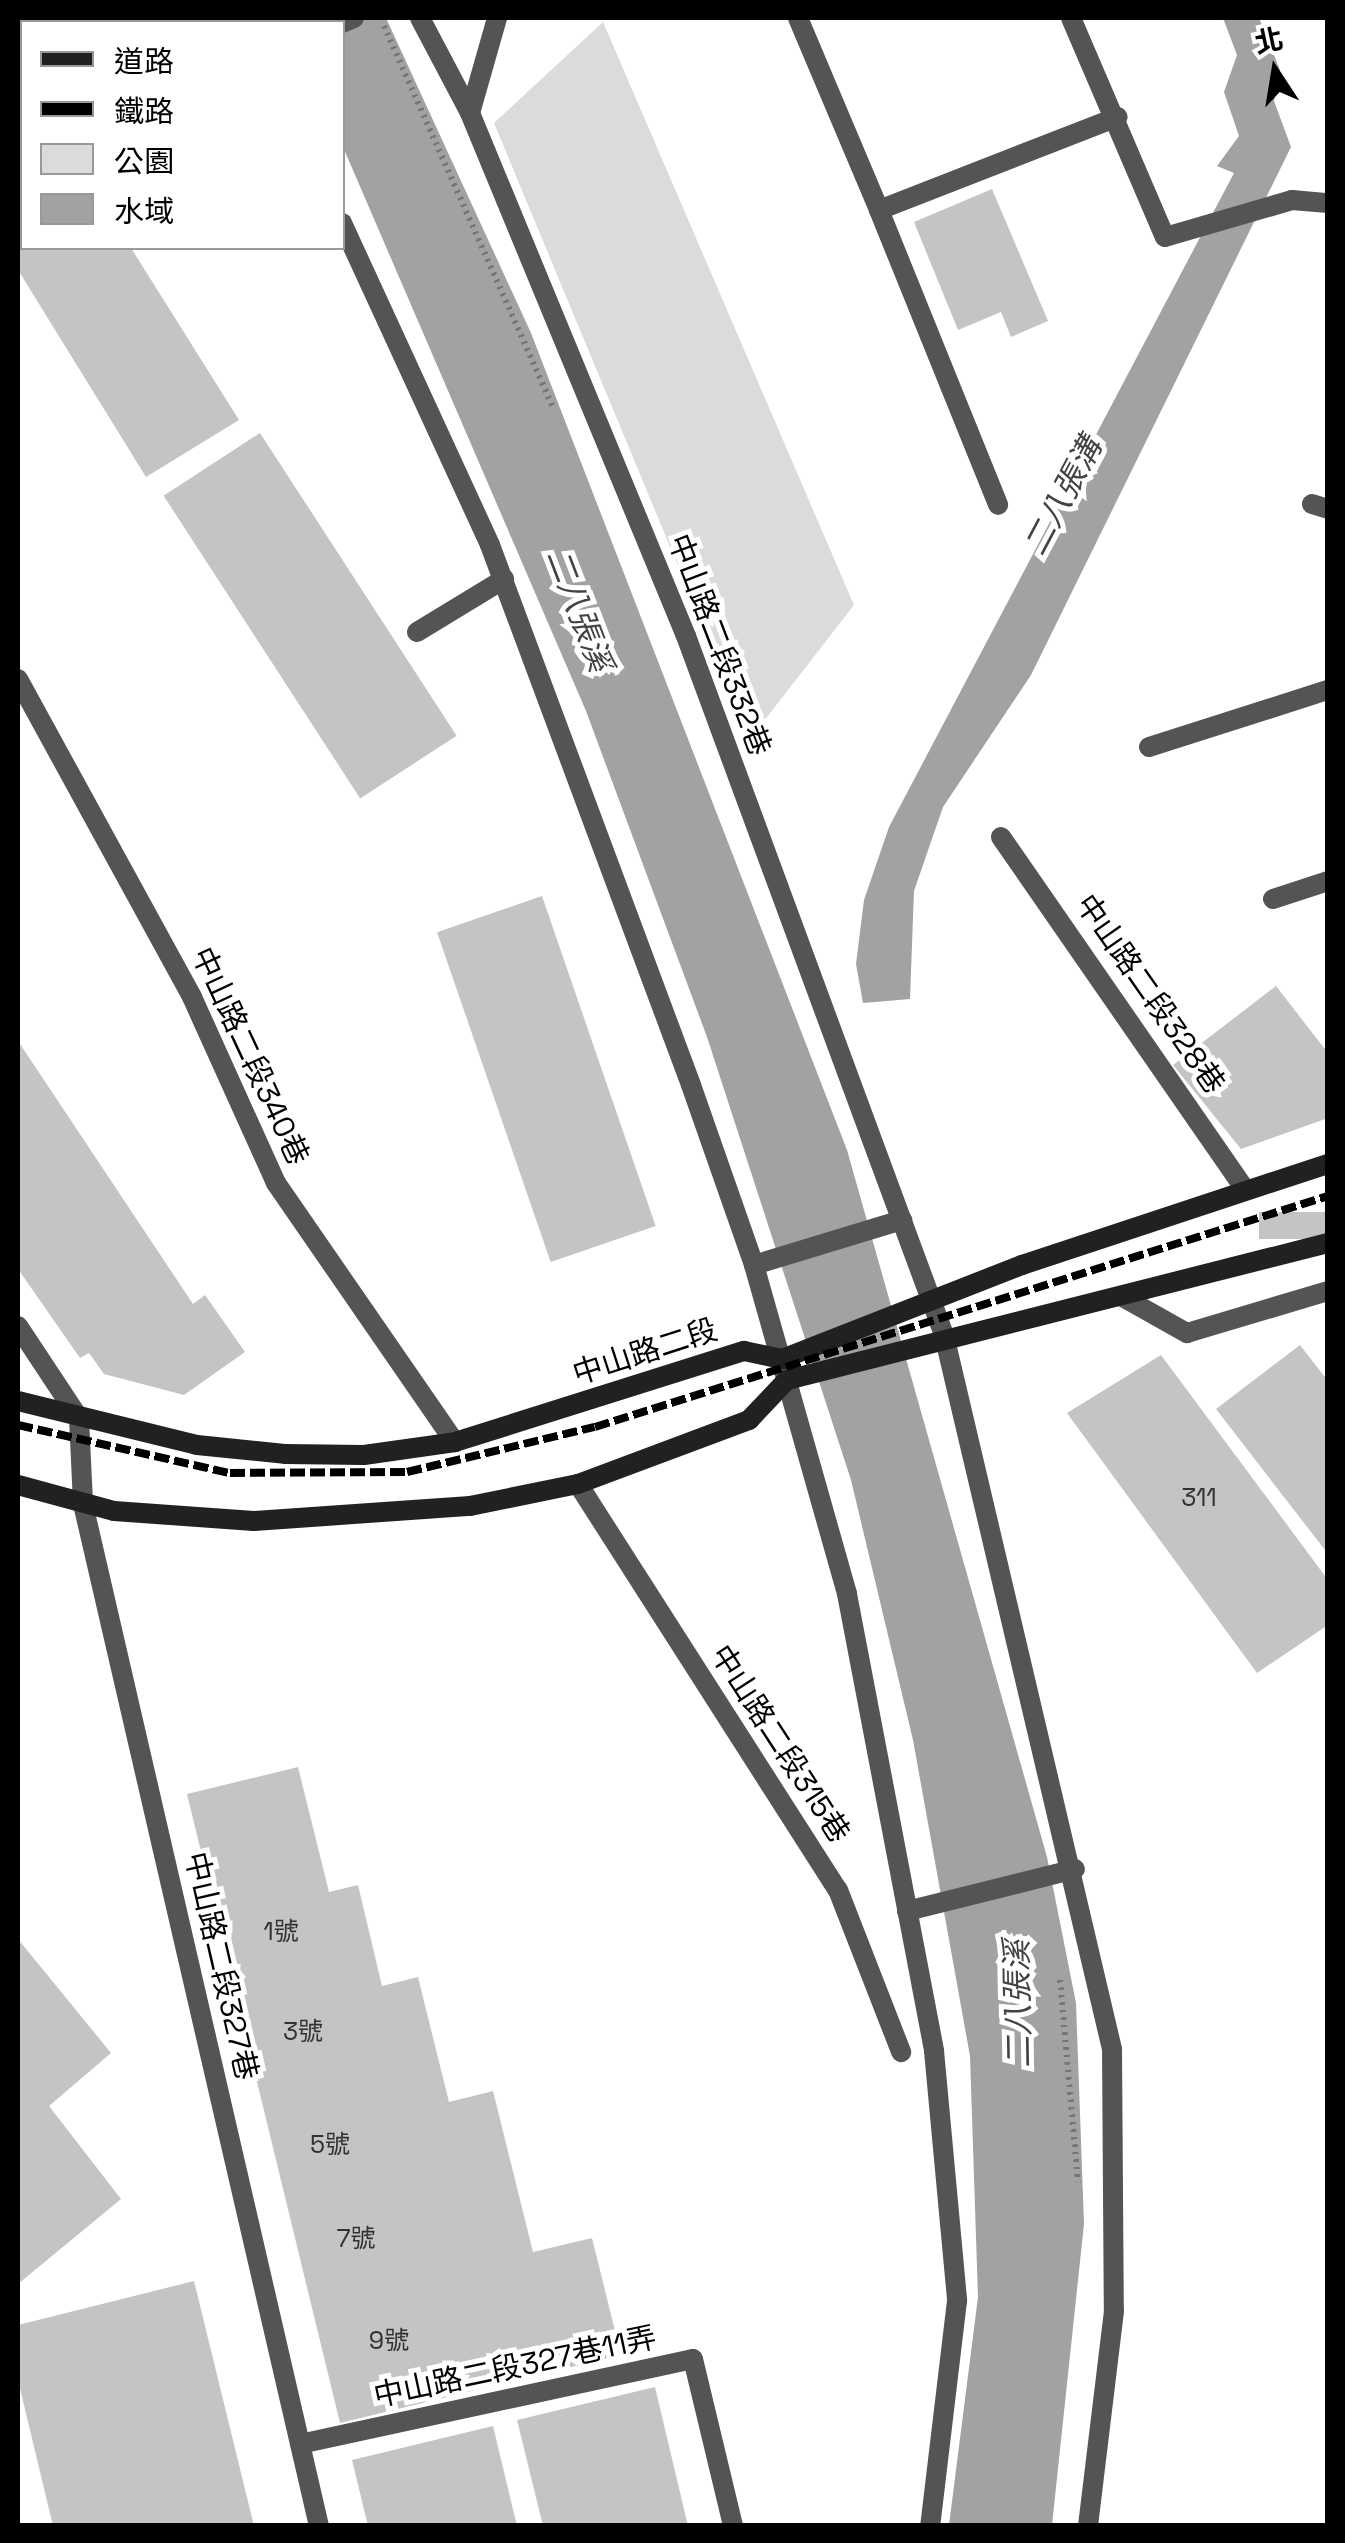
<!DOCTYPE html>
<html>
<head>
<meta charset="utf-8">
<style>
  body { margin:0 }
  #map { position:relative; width:1345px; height:2543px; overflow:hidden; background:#fff; font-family:"Space Grotesk","Noto Sans TC",sans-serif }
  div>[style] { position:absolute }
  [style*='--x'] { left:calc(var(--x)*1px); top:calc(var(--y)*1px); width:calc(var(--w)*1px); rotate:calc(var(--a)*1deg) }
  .green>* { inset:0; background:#dbdbdb }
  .water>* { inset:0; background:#a2a2a2 }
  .building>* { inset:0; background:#c4c4c4; transform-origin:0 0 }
  .path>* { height:6px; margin-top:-3px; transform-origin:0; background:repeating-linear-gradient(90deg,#767676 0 2.5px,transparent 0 7.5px) }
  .service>* { height:20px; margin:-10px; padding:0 10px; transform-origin:10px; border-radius:10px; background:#545454 }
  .minor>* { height:20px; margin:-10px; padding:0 10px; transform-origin:10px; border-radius:10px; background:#545454 }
  .tertiary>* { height:20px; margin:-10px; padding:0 10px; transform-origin:10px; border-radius:10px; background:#545454 }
  .secondary>* { height:20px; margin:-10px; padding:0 10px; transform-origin:10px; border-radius:10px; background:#212121 }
  .rail>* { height:8px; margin-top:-4px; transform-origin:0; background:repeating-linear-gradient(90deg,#000 0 15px,transparent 0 20px) }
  span { translate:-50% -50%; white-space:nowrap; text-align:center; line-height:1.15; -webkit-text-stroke:10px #fff; paint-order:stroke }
  .number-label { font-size:25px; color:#313131 }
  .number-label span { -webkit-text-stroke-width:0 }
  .street-label { font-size:30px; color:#000 }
  .water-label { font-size:32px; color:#434343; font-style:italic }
  .frame { position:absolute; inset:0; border:20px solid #000; pointer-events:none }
  .legend { position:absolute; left:20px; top:20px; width:325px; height:230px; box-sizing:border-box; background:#fff; border:2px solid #999; margin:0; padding:12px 18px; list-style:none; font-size:30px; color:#000 }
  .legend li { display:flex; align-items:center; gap:20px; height:50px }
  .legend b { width:50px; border:2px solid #999 }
  .north { position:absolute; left:1225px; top:20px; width:100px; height:100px; -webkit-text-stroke:8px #fff; paint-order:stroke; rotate:348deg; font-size:28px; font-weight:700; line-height:40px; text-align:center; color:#000 }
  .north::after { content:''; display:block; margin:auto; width:35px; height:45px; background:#000; clip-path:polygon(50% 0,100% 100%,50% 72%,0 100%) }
</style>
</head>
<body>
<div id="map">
  <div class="green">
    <i style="clip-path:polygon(603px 22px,854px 605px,750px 739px,494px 123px)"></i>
  </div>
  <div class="water">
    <i style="clip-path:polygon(283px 18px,386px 18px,531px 333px,847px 1150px,1047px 1857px,1076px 2003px,1084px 2224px,1052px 2525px,949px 2525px,978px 2297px,970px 2056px,913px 1740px,851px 1480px,707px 1037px,586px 711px,343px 147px,342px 22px)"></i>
    <i style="clip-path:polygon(1223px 18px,1259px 18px,1280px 70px,1274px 101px,1291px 147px,1031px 675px,943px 807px,914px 891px,910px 999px,863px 1003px,856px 964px,864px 900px,889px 827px,1234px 173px,1217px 166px,1239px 136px,1224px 92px,1237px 55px)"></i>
  </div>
  <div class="building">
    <i style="clip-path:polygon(22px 127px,22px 248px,131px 248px,239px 420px,146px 477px,18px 270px)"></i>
    <i style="clip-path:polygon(992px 189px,1048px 321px,1011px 337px,1001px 312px,958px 330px,914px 222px)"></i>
    <i style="left:260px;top:433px;width:361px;height:115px;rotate:57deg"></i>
    <i style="left:542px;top:896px;width:349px;height:111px;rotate:71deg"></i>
    <i style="clip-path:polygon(1276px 986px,1328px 1053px,1328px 1118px,1241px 1149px,1173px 1065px)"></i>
    <i style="clip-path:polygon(18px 1041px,193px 1304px,205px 1295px,245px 1352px,184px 1395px,104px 1374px,89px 1353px,80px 1358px,18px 1269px)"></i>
    <i style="left:1328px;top:1212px;width:27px;height:69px;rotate:90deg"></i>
    <i style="clip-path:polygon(1300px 1345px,1328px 1381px,1328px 1554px,1216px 1409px)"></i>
    <i style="clip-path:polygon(1161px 1355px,1328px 1580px,1328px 1625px,1257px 1673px,1067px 1413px)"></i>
    <i style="clip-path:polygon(298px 1767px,329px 1892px,358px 1885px,382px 1986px,418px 1977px,449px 2102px,493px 2091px,533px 2252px,592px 2238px,621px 2355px,340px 2423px,187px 1794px)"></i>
    <i style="clip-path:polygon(18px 1939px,111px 2053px,49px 2106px,121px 2199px,18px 2284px)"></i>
    <i style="clip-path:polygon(194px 2281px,254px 2526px,53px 2526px,18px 2380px,18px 2325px)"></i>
    <i style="clip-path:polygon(655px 2387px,688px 2526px,543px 2526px,517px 2420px)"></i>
    <i style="clip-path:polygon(493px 2426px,517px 2526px,368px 2526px,352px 2460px)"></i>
  </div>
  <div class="path">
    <i style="--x:384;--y:26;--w:417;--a:66.1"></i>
    <i style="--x:1060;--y:1980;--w:203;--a:84.9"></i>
  </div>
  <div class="service">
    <i style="--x:246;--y:18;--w:4;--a:63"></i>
    <i style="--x:420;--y:18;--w:107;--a:62.2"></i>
    <i style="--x:470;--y:113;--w:566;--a:67.56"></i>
    <i style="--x:686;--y:636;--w:745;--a:69.74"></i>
    <i style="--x:944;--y:1335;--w:733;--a:76.76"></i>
    <i style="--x:1112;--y:2049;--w:262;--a:89.6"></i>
    <i style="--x:1114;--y:2311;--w:217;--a:96.9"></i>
    <i style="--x:798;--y:18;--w:208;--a:67.1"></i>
    <i style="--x:879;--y:210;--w:256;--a:-21.3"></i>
    <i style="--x:1071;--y:18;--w:238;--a:66.8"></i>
    <i style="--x:1165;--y:237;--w:132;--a:-16.2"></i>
    <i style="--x:1292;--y:200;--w:36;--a:5"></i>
    <i style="--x:342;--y:23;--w:13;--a:-23"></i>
    <i style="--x:470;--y:113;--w:99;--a:-74.1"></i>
    <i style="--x:879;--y:210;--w:318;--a:68"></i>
    <i style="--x:342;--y:223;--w:354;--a:65.3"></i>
    <i style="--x:490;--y:545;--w:576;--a:69.58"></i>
    <i style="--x:691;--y:1085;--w:191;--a:70.7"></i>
    <i style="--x:754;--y:1265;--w:342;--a:74.2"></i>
    <i style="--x:847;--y:1594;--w:465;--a:79.2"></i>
    <i style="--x:934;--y:2051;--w:251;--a:84.7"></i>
    <i style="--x:957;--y:2301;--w:227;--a:96.8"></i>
    <i style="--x:1312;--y:504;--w:17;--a:17"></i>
    <i style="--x:417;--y:632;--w:102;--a:-31.3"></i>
    <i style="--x:18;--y:679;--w:362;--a:61.3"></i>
    <i style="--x:192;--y:997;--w:204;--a:65.7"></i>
    <i style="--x:276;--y:1183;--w:315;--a:55.4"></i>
    <i style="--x:1149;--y:747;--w:188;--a:-17.7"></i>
    <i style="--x:1001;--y:837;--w:428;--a:55.3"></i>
    <i style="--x:1273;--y:899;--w:58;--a:-18.1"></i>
    <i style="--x:754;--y:1265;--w:155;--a:-16.9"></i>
    <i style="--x:1121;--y:1296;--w:76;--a:29.3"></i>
    <i style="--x:1187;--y:1333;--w:147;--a:-16.6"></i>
    <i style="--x:18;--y:1326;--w:110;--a:56.5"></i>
    <i style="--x:578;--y:1484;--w:482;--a:57.4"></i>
    <i style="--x:838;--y:1890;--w:174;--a:68.7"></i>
    <i style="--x:907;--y:1911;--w:173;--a:-14"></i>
  </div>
  <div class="minor">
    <i style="--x:300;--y:2444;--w:402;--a:-12.2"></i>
    <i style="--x:693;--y:2359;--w:172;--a:76.5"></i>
  </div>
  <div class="tertiary">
    <i style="--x:79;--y:1418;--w:86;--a:87.3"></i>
    <i style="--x:83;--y:1504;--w:1049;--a:77"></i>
  </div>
  <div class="secondary">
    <i style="--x:18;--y:1401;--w:184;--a:13.8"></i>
    <i style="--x:197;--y:1445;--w:88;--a:5.8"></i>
    <i style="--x:285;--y:1454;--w:79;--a:0.7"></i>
    <i style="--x:364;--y:1455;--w:92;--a:-8.1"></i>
    <i style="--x:455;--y:1442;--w:303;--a:-17.5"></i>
    <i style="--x:744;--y:1351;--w:39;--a:12"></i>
    <i style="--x:782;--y:1359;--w:258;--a:-21.4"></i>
    <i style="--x:1022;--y:1265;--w:322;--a:-18.3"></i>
    <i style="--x:18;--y:1485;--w:99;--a:15.2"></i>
    <i style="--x:114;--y:1511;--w:140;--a:4.1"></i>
    <i style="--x:254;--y:1521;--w:217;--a:-4"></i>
    <i style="--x:470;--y:1506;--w:110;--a:-11.5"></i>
    <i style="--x:578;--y:1484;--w:183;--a:-20.5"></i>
    <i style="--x:749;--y:1420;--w:55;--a:-46.5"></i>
    <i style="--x:787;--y:1380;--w:558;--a:-14.21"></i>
  </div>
  <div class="rail">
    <i style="--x:18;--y:1425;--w:217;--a:12.8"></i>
    <i style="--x:230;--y:1473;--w:177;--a:-0.3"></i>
    <i style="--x:407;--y:1472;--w:193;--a:-13.5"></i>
    <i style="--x:595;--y:1427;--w:769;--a:-17.49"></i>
  </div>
  <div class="number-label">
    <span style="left:1199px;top:1497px">311</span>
    <span style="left:281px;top:1931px">1號</span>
    <span style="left:303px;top:2031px">3號</span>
    <span style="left:330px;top:2144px">5號</span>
    <span style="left:356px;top:2238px">7號</span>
    <span style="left:389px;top:2340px">9號</span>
  </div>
  <div class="street-label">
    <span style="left:719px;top:645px;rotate:69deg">中山路二段332巷</span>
    <span style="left:1150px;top:994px;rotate:55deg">中山路二段328巷</span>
    <span style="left:250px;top:1056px;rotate:65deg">中山路二段340巷</span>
    <span style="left:645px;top:1352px;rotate:-18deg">中山路二段</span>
    <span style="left:780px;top:1744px;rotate:57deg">中山路二段315巷</span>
    <span style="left:221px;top:1966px;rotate:77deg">中山路二段327巷</span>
    <span style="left:515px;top:2367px;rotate:-12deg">中山路二段327巷11弄</span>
  </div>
  <div class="water-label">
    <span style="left:1063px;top:496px;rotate:-62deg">二八張溝</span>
    <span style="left:579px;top:610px;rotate:69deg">二八張溪</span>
    <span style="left:1018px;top:2004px;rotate:-91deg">二八張溪</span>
  </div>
  <div class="frame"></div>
  <ul class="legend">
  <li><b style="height:12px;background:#212121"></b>道路</li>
  <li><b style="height:12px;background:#000"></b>鐵路</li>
  <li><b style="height:28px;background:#dbdbdb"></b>公園</li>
  <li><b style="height:28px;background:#a2a2a2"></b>水域</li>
  </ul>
  <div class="north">北</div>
</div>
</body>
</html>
